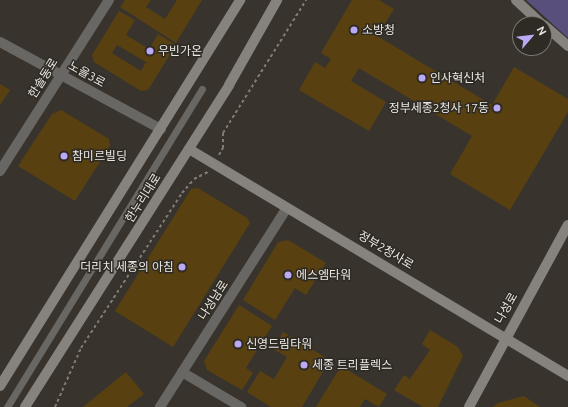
<!DOCTYPE html>
<html>
<head>
<meta charset="utf-8">
<style>
  body { margin:0 }
  #map { position:relative; width:568px; height:407px; overflow:hidden; background:#38342d; font-family:Ubuntu,"Noto Sans KR",sans-serif }
  div>[style] { position:absolute }
  [style*='--x'] { left:calc(var(--x)*1px); top:calc(var(--y)*1px); width:calc(var(--w)*1px); rotate:calc(var(--a)*1deg) }
  .green>* { inset:0; background:#594f7d }
  .building>* { inset:0; background:#584010 }
  .path>* { height:2px; margin-top:-1px; transform-origin:0; background:repeating-linear-gradient(90deg,#7f7b75 0 3px,transparent 0 6px) }
  .lane>* { height:7px; margin:-3.5px; padding:0 3.5px; transform-origin:3.5px; border-radius:3.5px; background:#696764 }
  .street>* { height:10px; margin:-5px; padding:0 5px; transform-origin:5px; border-radius:5px; background:#696764 }
  .secondary>* { height:10px; margin:-5px; padding:0 5px; transform-origin:5px; border-radius:5px; background:#86837e }
  .dots>* { width:11px; height:11px; translate:-50% -50%; box-sizing:border-box; border:2px solid #2e2a24; border-radius:50% }
  span { translate:-50% -50%; white-space:nowrap; text-align:center; line-height:1.15; -webkit-text-stroke:3px #2e2a24; paint-order:stroke }
  .poi-label { font-size:12px; color:#eae7e3 }
  .left { translate:0 -50%; text-align:left }
  .right { translate:-100% -50%; text-align:right }
  .street-label { font-size:12px; color:#eae7e3 }
  .north { position:absolute; left:512px; top:16px; width:40px; height:40px; box-sizing:border-box; background:#2e2a24; border:1px solid #797670; border-radius:50%; rotate:62deg; font-size:11px; font-weight:700; line-height:16px; text-align:center; color:#eae7e3 }
  .north::after { content:''; display:block; margin:auto; width:14px; height:18px; background:#baaaf6; clip-path:polygon(50% 0,100% 100%,50% 72%,0 100%) }
</style>
</head>
<body>
<div id="map">
  <div class="green">
    <i style="clip-path:polygon(526px 0,568px 0,568px 38px,535px 8px)"></i>
  </div>
  <div class="building">
    <i style="clip-path:polygon(125px 0,151px 0,146px 7px,165px 19px,177px 0,202px 0,176px 43px,120px 7px)"></i>
    <i style="clip-path:polygon(352px 0,379px 0,394px 9px,377px 36px,492px 105px,514px 67px,568px 99px,568px 112px,510px 210px,450px 174px,472px 136px,359px 68px,351px 81px,386px 102px,369px 131px,299px 90px,315px 62px,325px 68px,331px 59px,321px 53px)"></i>
    <i style="clip-path:polygon(evenodd,119px 11px,135px 20px,126px 35px,144px 46px,149px 49px,158px 34px,176px 45px,148px 90px,141px 91px,94px 62px,92px 55px,119px 11px,117px 45px,146px 62px,141px 71px,112px 53px,117px 45px)"></i>
    <i style="clip-path:polygon(0 84px,10px 90px,0 105px)"></i>
    <i style="clip-path:polygon(61px 110px,109px 139px,110px 146px,75px 201px,18px 166px,52px 114px)"></i>
    <i style="clip-path:polygon(198px 188px,247px 218px,250px 223px,173px 347px,115px 311px,191px 189px)"></i>
    <i style="clip-path:polygon(288px 240px,326px 263px,306px 295px,295px 288px,275px 320px,243px 300px,278px 242px)"></i>
    <i style="clip-path:polygon(239px 305px,272px 326px,246px 368px,253px 373px,242px 390px,207px 370px,204px 361px)"></i>
    <i style="clip-path:polygon(430px 330px,458px 347px,463px 356px,438px 407px,423px 407px,394px 390px,404px 375px,410px 379px,430px 350px,422px 344px)"></i>
    <i style="clip-path:polygon(283px 332px,330px 360px,302px 407px,271px 407px,247px 392px,260px 371px,274px 379px,287px 357px,273px 349px)"></i>
    <i style="clip-path:polygon(341px 366px,387px 394px,379px 407px,365px 399px,360px 407px,316px 407px)"></i>
    <i style="clip-path:polygon(126px 372px,144px 394px,127px 407px,83px 407px)"></i>
    <i style="clip-path:polygon(524px 396px,540px 407px,493px 407px,498px 403px)"></i>
  </div>
  <div class="path">
    <i style="--x:219;--y:155;--w:8;--a:-60"></i>
    <i style="--x:223;--y:148;--w:15;--a:-90"></i>
    <i style="--x:223;--y:133;--w:157;--a:-58"></i>
    <i style="--x:55;--y:407;--w:64;--a:-66.2"></i>
    <i style="--x:81;--y:348;--w:185;--a:-56.9"></i>
    <i style="--x:182;--y:193;--w:18;--a:-49"></i>
    <i style="--x:194;--y:179;--w:16;--a:-27"></i>
  </div>
  <div class="lane">
    <i style="--x:7;--y:407;--w:373;--a:-58.5"></i>
  </div>
  <div class="street">
    <i style="--x:0;--y:42;--w:183;--a:28.4"></i>
    <i style="--x:0;--y:171;--w:203;--a:-57.5"></i>
    <i style="--x:182;--y:372;--w:69;--a:30.7"></i>
    <i style="--x:160;--y:407;--w:236;--a:-57.5"></i>
  </div>
  <div class="secondary">
    <i style="--x:516;--y:0;--w:35;--a:43"></i>
    <i style="--x:544;--y:25;--w:32;--a:41"></i>
    <i style="--x:189;--y:149;--w:442;--a:30.9"></i>
    <i style="--x:0;--y:386;--w:455;--a:-58.1"></i>
    <i style="--x:25;--y:407;--w:381;--a:-57.6"></i>
    <i style="--x:229;--y:85;--w:98;--a:-60.5"></i>
    <i style="--x:469;--y:407;--w:207;--a:-61.5"></i>
  </div>
  <div class="dots">
    <i style="left:354px;top:30px;background:#baaaf6"></i>
    <i style="left:150px;top:51px;background:#baaaf6"></i>
    <i style="left:422px;top:78px;background:#baaaf6"></i>
    <i style="left:497px;top:108px;background:#baaaf6"></i>
    <i style="left:64px;top:156px;background:#baaaf6"></i>
    <i style="left:182px;top:267px;background:#baaaf6"></i>
    <i style="left:288px;top:275px;background:#baaaf6"></i>
    <i style="left:238px;top:344px;background:#baaaf6"></i>
    <i style="left:304px;top:365px;background:#baaaf6"></i>
  </div>
  <div class="poi-label">
    <span class="left" style="left:362px;top:30px">소방청</span>
    <span class="left" style="left:158px;top:51px">우빈가온</span>
    <span class="left" style="left:430px;top:78px">인사혁신처</span>
    <span class="right" style="left:489px;top:108px">정부세종2청사 17동</span>
    <span class="left" style="left:72px;top:156px">참미르빌딩</span>
    <span class="right" style="left:174px;top:267px">더리치 세종의 아침</span>
    <span class="left" style="left:296px;top:275px">에스엠타워</span>
    <span class="left" style="left:246px;top:344px">신영드림타워</span>
    <span class="left" style="left:312px;top:365px">세종 트리플렉스</span>
  </div>
  <div class="street-label">
    <span style="left:87px;top:74px;rotate:29deg">노을3로</span>
    <span style="left:43px;top:78px;rotate:-58deg">한솔동로</span>
    <span style="left:143px;top:198px;rotate:-58deg">한누리대로</span>
    <span style="left:386px;top:250px;rotate:31deg">정부2청사로</span>
    <span style="left:213px;top:300px;rotate:-57deg">나성남로</span>
    <span style="left:506px;top:308px;rotate:-60deg">나성로</span>
  </div>
  <div class="north">N</div>
</div>
</body>
</html>
